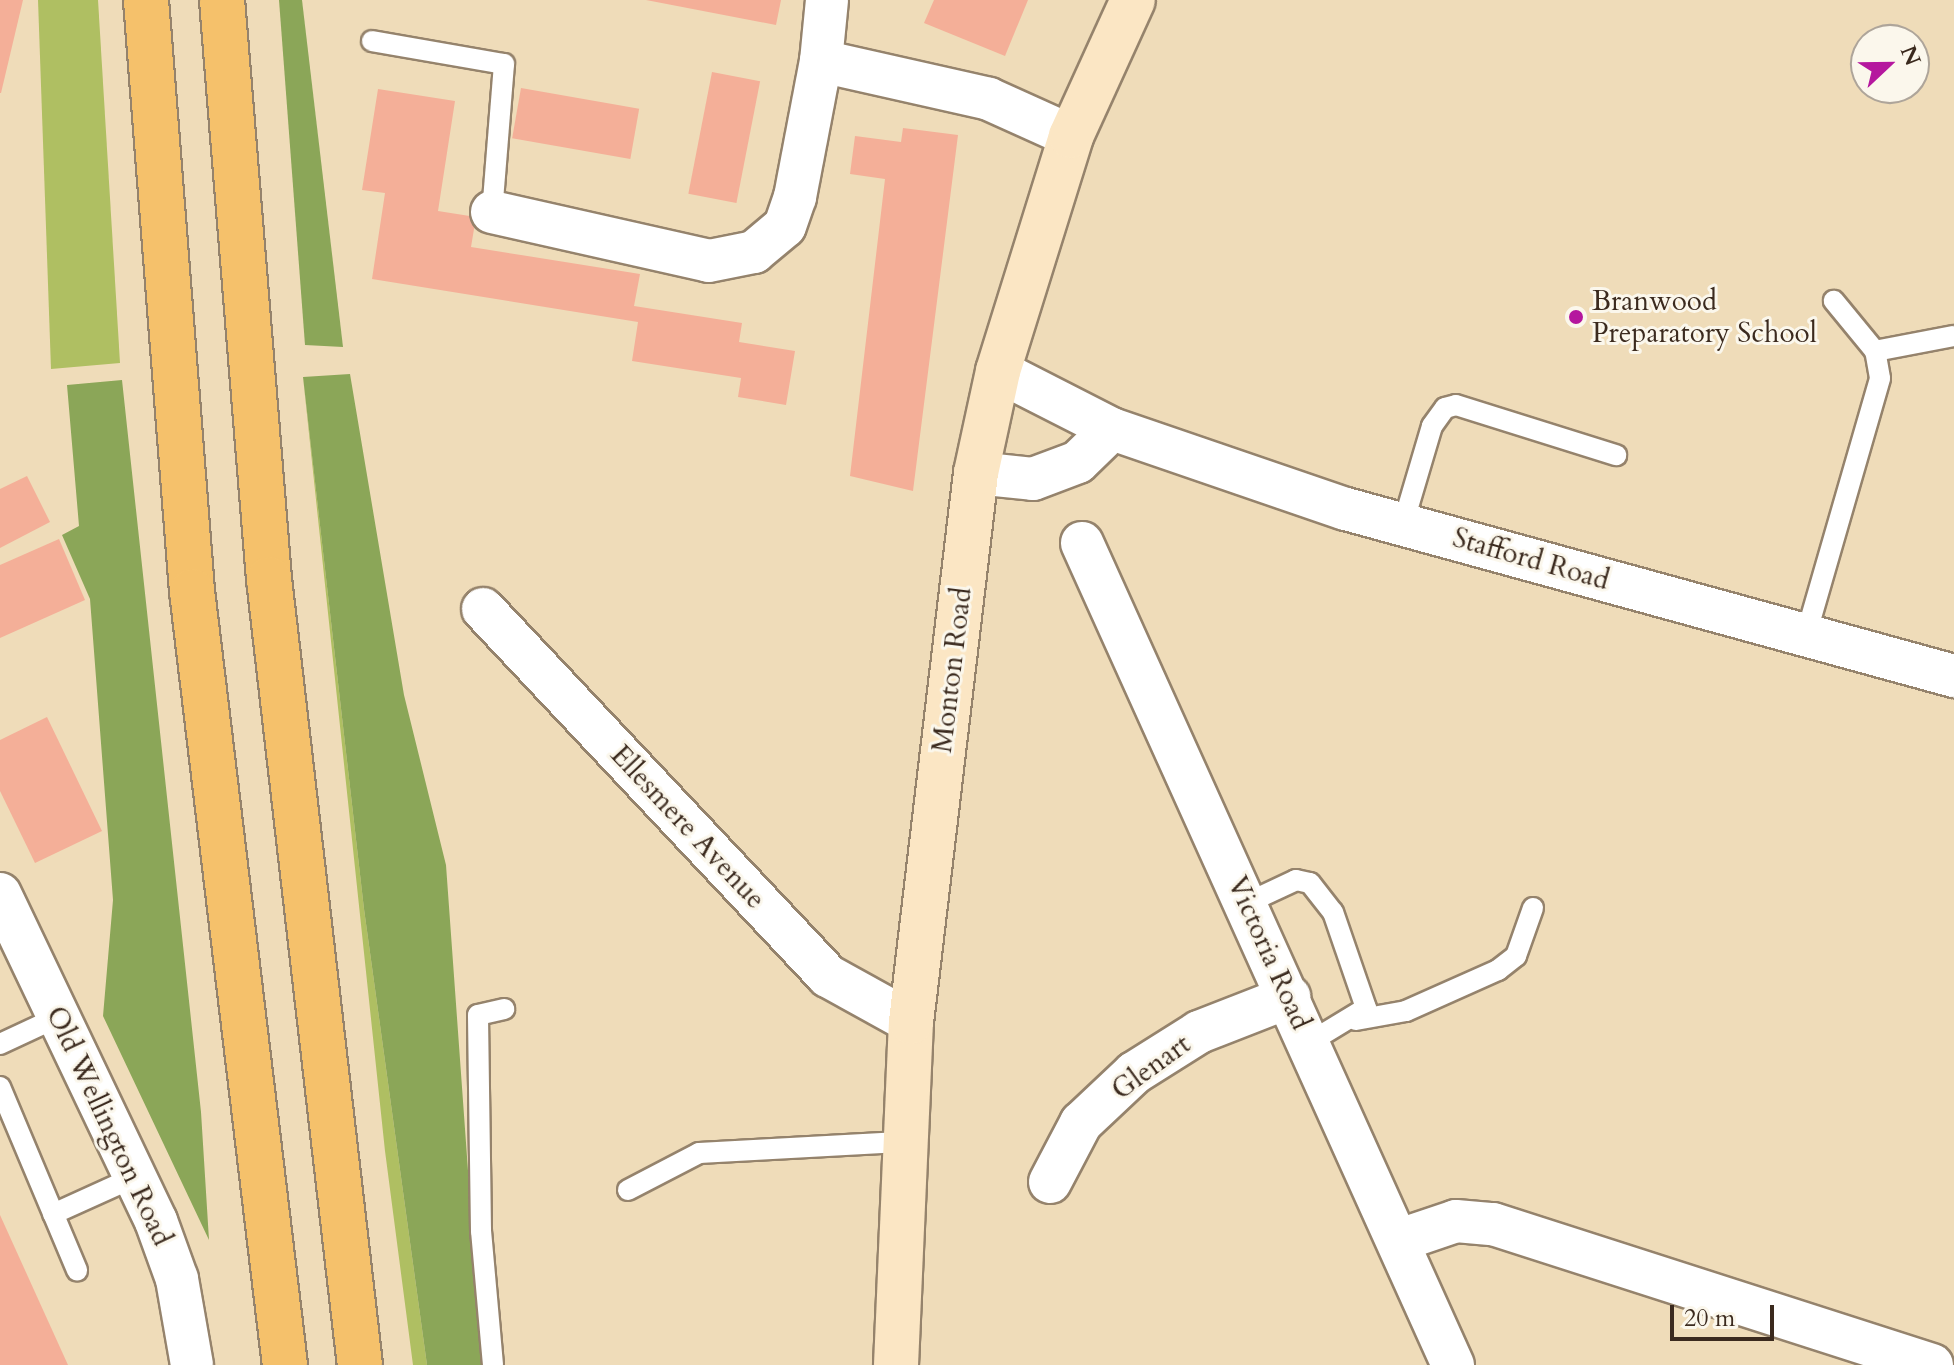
<!DOCTYPE html>
<html>
<head>
<meta charset="utf-8">
<style>
  body { margin:0 }
  #map { position:relative; width:1954px; height:1365px; overflow:hidden; background:#efdcb9; font-family:Cardo,serif }
  div>[style] { position:absolute }
  [style*='--x'] { left:calc(var(--x)*1px); top:calc(var(--y)*1px); width:calc(var(--w)*1px); rotate:calc(var(--a)*1deg) }
  .green>* { inset:0; background:#afbf62 }
  .forest>* { inset:0; background:#8ba658 }
  .building>* { inset:0; background:#f4af98; transform-origin:0 0 }
  .roads { filter:drop-shadow(2px 0 #95836c) drop-shadow(-2px 0 #95836c) drop-shadow(0 2px #95836c) drop-shadow(0 -2px #95836c) }
  .service>* { height:20px; margin:-10px; padding:0 10px; transform-origin:10px; border-radius:10px; background:#fff }
  .minor>* { height:42px; margin:-21px; padding:0 21px; transform-origin:21px; border-radius:21px; background:#fff }
  .secondary>* { height:44px; margin:-22px; padding:0 22px; transform-origin:22px; border-radius:22px; background:#fbe6c4 }
  .motorway>* { height:44px; margin:-22px; padding:0 22px; transform-origin:22px; border-radius:22px; background:#f5c16b }
  .dots>* { width:22px; height:22px; translate:-50% -50%; box-sizing:border-box; border:4px solid #fbf7ec; border-radius:50% }
  span { translate:-50% -50%; white-space:nowrap; text-align:center; line-height:1.15; -webkit-text-stroke:6px #fbf7ec; paint-order:stroke }
  .poi-label { font-size:28px; color:#3b2a1e }
  .left { translate:0 -50%; text-align:left }
  .street-label { font-size:28px; color:#3b2a1e }
  .north { position:absolute; left:1850px; top:24px; width:80px; height:80px; box-sizing:border-box; background:#fbf7ec; border:2px solid #aea59a; border-radius:50%; rotate:68deg; font-size:22px; font-weight:700; line-height:32px; text-align:center; color:#3b2a1e }
  .north::after { content:''; display:block; margin:auto; width:28px; height:36px; background:#b5179e; clip-path:polygon(50% 0,100% 100%,50% 72%,0 100%) }
  .scale { position:absolute; left:1670px; top:1305px; width:104px; height:36px; box-sizing:border-box; border:4px solid #3b2a1e; border-top:0; padding-left:10px; font-size:24px; line-height:28px; white-space:nowrap; color:#3b2a1e; -webkit-text-stroke:6px #fbf7ec; paint-order:stroke }
</style>
</head>
<body>
<div id="map">
  <div class="green">
    <i style="clip-path:polygon(38px 0,98px 0,120px 363px,51px 369px)"></i>
    <i style="clip-path:polygon(303px 377px,364px 909px,427px 1365px,413px 1365px,385px 1151px)"></i>
  </div>
  <div class="forest">
    <i style="clip-path:polygon(279px 0,302px 0,343px 347px,305px 345px)"></i>
    <i style="clip-path:polygon(350px 374px,404px 695px,446px 865px,482px 1365px,427px 1365px,364px 909px,303px 377px)"></i>
    <i style="clip-path:polygon(122px 380px,201px 1112px,209px 1240px,103px 1016px,113px 900px,90px 599px,62px 535px,79px 526px,67px 385px)"></i>
  </div>
  <div class="building">
    <i style="clip-path:polygon(0 0,23px 0,1px 93px,0 93px)"></i>
    <i style="clip-path:polygon(646px 0,781px 0,776px 25px)"></i>
    <i style="clip-path:polygon(934px 0,1028px 0,1005px 56px,924px 23px)"></i>
    <i style="left:712px;top:72px;width:49px;height:124px;rotate:11deg"></i>
    <i style="left:521px;top:88px;width:120px;height:51px;rotate:10deg"></i>
    <i style="clip-path:polygon(378px 89px,455px 101px,438px 211px,476px 217px,471px 247px,640px 274px,634px 306px,742px 323px,739px 342px,795px 351px,786px 405px,738px 397px,741px 378px,632px 361px,638px 322px,372px 279px,385px 193px,362px 190px)"></i>
    <i style="clip-path:polygon(903px 128px,958px 135px,913px 491px,850px 476px,885px 179px,850px 174px,855px 136px,901px 142px)"></i>
    <i style="clip-path:polygon(27px 476px,50px 522px,0 548px,0 489px)"></i>
    <i style="clip-path:polygon(59px 539px,85px 600px,0 638px,0 565px)"></i>
    <i style="clip-path:polygon(47px 717px,102px 831px,35px 863px,0 791px,0 740px)"></i>
    <i style="clip-path:polygon(0 1215px,68px 1365px,0 1365px)"></i>
  </div>
  <div class="roads">
    <div class="service">
      <i style="--x:372;--y:41;--w:134;--a:9.9"></i>
      <i style="--x:504;--y:64;--w:148;--a:94.6"></i>
      <i style="--x:1875;--y:351;--w:80;--a:-10.8"></i>
      <i style="--x:1403;--y:524;--w:102;--a:-73.5"></i>
      <i style="--x:1432;--y:426;--w:22;--a:-54"></i>
      <i style="--x:1445;--y:408;--w:11;--a:-15"></i>
      <i style="--x:1456;--y:405;--w:168;--a:17.4"></i>
      <i style="--x:1806;--y:635;--w:267;--a:-73.9"></i>
      <i style="--x:1880;--y:378;--w:27;--a:-100"></i>
      <i style="--x:1875;--y:351;--w:65;--a:-129.4"></i>
      <i style="--x:1247;--y:903;--w:54;--a:-25.1"></i>
      <i style="--x:1296;--y:880;--w:14;--a:12"></i>
      <i style="--x:1310;--y:883;--w:37;--a:52"></i>
      <i style="--x:1333;--y:912;--w:102;--a:71"></i>
      <i style="--x:1366;--y:1008;--w:66;--a:148.7"></i>
      <i style="--x:1356;--y:1020;--w:51;--a:-10.2"></i>
      <i style="--x:1406;--y:1011;--w:101;--a:-24"></i>
      <i style="--x:1498;--y:970;--w:23;--a:-38"></i>
      <i style="--x:1516;--y:956;--w:51;--a:-70.5"></i>
      <i style="--x:0;--y:1044;--w:64;--a:-25"></i>
      <i style="--x:0;--y:1087;--w:199;--a:67.2"></i>
      <i style="--x:628;--y:1190;--w:80;--a:-27.5"></i>
      <i style="--x:699;--y:1153;--w:206;--a:-3.1"></i>
      <i style="--x:53;--y:1214;--w:90;--a:-24.3"></i>
      <i style="--x:493;--y:1365;--w:135;--a:-95.1"></i>
      <i style="--x:481;--y:1231;--w:216;--a:-90.8"></i>
      <i style="--x:478;--y:1015;--w:27;--a:-13"></i>
    </div>
    <div class="minor">
      <i style="--x:827;--y:0;--w:61;--a:95.6"></i>
      <i style="--x:821;--y:61;--w:172;--a:12.7"></i>
      <i style="--x:989;--y:99;--w:90;--a:24.3"></i>
      <i style="--x:492;--y:212;--w:222;--a:12.7"></i>
      <i style="--x:709;--y:261;--w:46;--a:-11.3"></i>
      <i style="--x:754;--y:252;--w:40;--a:-40"></i>
      <i style="--x:785;--y:226;--w:31;--a:-71"></i>
      <i style="--x:795;--y:197;--w:138;--a:-79.2"></i>
      <i style="--x:998;--y:371;--w:128;--a:27"></i>
      <i style="--x:1112;--y:429;--w:247;--a:18.9"></i>
      <i style="--x:1346;--y:509;--w:631;--a:15.36"></i>
      <i style="--x:976;--y:473;--w:57;--a:6"></i>
      <i style="--x:1033;--y:479;--w:48;--a:-20.7"></i>
      <i style="--x:1078;--y:462;--w:47;--a:-44.1"></i>
      <i style="--x:1082;--y:543;--w:902;--a:65.71"></i>
      <i style="--x:483;--y:609;--w:504;--a:46.77"></i>
      <i style="--x:828;--y:976;--w:95;--a:29"></i>
      <i style="--x:0;--y:894;--w:362;--a:64.5"></i>
      <i style="--x:156;--y:1221;--w:62;--a:70.1"></i>
      <i style="--x:177;--y:1279;--w:87;--a:80.1"></i>
      <i style="--x:1050;--y:1182;--w:67;--a:-62.3"></i>
      <i style="--x:1081;--y:1123;--w:73;--a:-43.3"></i>
      <i style="--x:1134;--y:1073;--w:77;--a:-32.2"></i>
      <i style="--x:1199;--y:1032;--w:97;--a:-21.3"></i>
      <i style="--x:1400;--y:1240;--w:59;--a:-18.7"></i>
      <i style="--x:1456;--y:1221;--w:37;--a:5"></i>
      <i style="--x:1493;--y:1224;--w:461;--a:17.8"></i>
    </div>
    <div class="secondary">
      <i style="--x:896;--y:1365;--w:343;--a:-87.5"></i>
      <i style="--x:911;--y:1022;--w:553;--a:-83.25"></i>
      <i style="--x:976;--y:473;--w:104;--a:-77.8"></i>
      <i style="--x:998;--y:371;--w:246;--a:-72.7"></i>
      <i style="--x:1071;--y:136;--w:149;--a:-65.5"></i>
    </div>
    <div class="motorway">
      <i style="--x:146;--y:0;--w:593;--a:85.55"></i>
      <i style="--x:192;--y:591;--w:780;--a:83.15"></i>
      <i style="--x:222;--y:0;--w:581;--a:85.36"></i>
      <i style="--x:269;--y:579;--w:791;--a:83.4"></i>
    </div>
  </div>
  <div class="dots">
    <i style="left:1576px;top:317px;background:#b5179e"></i>
  </div>
  <div class="poi-label">
    <span class="left" style="left:1592px;top:317px">Branwood<br>Preparatory School</span>
  </div>
  <div class="street-label">
    <span style="left:1531px;top:559px;rotate:16deg">Stafford Road</span>
    <span style="left:952px;top:670px;rotate:-83deg">Monton Road</span>
    <span style="left:688px;top:827px;rotate:47deg">Ellesmere Avenue</span>
    <span style="left:1269px;top:953px;rotate:66deg">Victoria Road</span>
    <span style="left:1151px;top:1067px;rotate:-36deg">Glenart</span>
    <span style="left:109px;top:1126px;rotate:65deg">Old Wellington Road</span>
  </div>
  <div class="north">N</div>
  <div class="scale">20 m</div>
</div>
</body>
</html>
